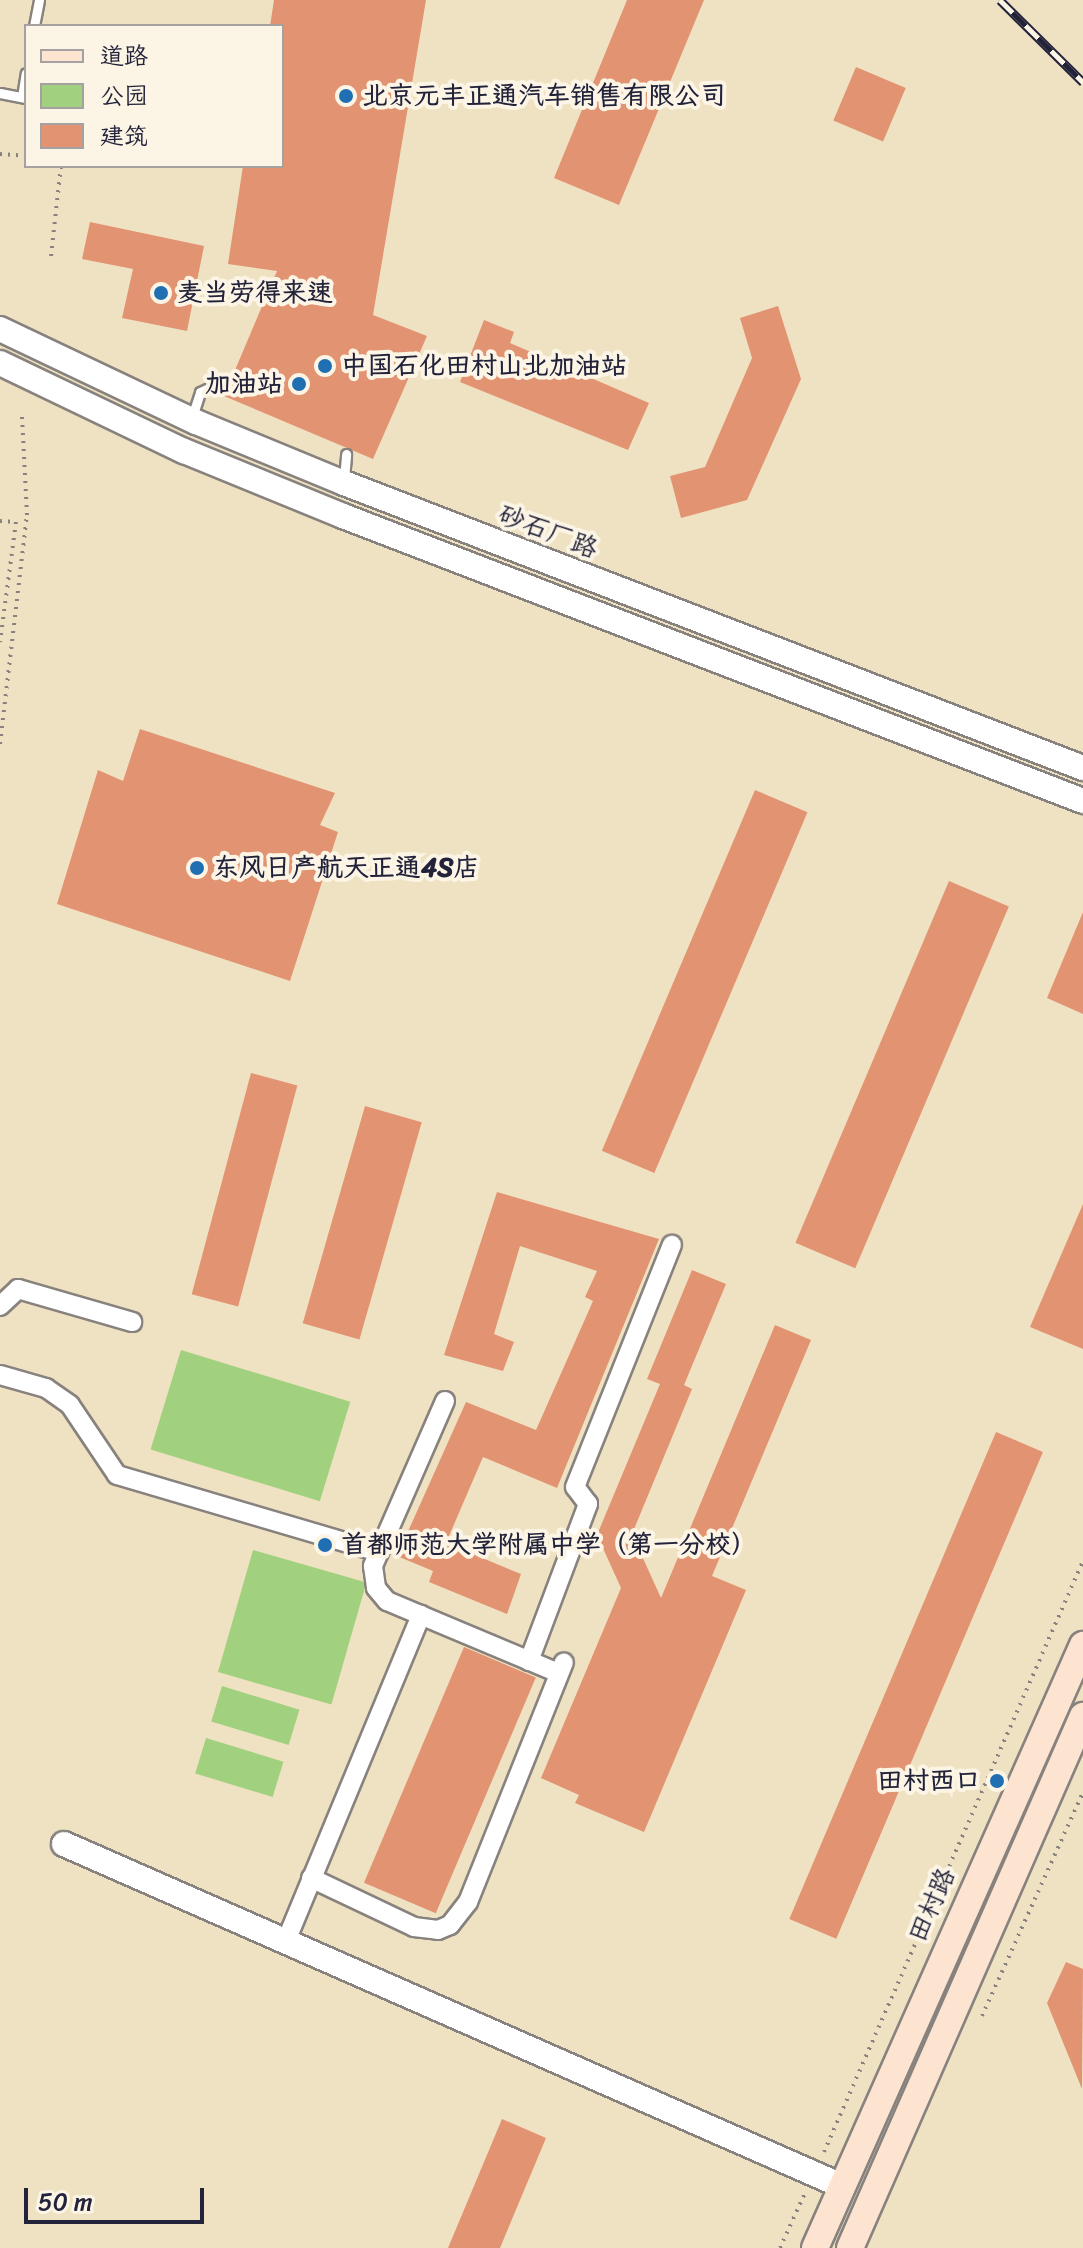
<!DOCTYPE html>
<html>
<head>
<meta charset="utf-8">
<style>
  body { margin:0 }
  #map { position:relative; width:1083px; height:2248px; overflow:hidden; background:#efe2c2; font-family:Sriracha,"LXGW WenKai TC",sans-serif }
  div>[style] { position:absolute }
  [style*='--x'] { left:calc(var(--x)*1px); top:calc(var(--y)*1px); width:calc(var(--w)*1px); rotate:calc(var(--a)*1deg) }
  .green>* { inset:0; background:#a1d07e; transform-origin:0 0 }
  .building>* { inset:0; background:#e29372; transform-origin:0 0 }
  .path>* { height:4px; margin-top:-2px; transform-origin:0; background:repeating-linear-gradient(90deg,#88827e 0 2px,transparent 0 8px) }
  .roads { filter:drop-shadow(2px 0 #88827e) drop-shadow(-2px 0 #88827e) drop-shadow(0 2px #88827e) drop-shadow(0 -2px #88827e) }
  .service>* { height:9px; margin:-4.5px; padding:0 4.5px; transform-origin:4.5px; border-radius:4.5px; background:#fff }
  .minor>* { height:18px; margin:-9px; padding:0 9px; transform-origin:9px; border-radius:9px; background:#fff }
  .tertiary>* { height:24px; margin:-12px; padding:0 12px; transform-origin:12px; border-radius:12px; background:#fff }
  .secondary>* { height:26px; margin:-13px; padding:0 13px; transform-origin:13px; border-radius:13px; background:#fde4d1 }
  .rail>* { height:9px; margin-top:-4.5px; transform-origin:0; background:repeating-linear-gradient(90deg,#fcf5e5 0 18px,#22223b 0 36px); box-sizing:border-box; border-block:2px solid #22223b }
  .dots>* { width:22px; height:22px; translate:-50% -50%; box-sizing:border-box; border:4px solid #fcf5e5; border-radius:50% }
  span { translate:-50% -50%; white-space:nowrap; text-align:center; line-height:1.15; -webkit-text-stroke:8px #fcf5e5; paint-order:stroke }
  .poi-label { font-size:26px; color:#22223b; font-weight:700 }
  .left { translate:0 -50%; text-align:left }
  .right { translate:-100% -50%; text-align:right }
  .street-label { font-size:26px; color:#22223b }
  .legend { position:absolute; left:24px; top:24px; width:260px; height:144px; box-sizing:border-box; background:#fcf5e5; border:2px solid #a5a1a1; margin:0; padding:10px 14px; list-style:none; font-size:24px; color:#22223b }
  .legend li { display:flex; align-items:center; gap:16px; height:40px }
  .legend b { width:40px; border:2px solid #a5a1a1 }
  .scale { position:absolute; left:24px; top:2188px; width:180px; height:36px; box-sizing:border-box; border:4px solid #22223b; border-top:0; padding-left:10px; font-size:24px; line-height:28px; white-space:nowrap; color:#22223b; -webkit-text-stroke:6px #fcf5e5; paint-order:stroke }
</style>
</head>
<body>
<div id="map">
  <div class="green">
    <i style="left:181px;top:1350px;width:177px;height:104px;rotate:17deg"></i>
    <i style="left:253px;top:1550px;width:118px;height:127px;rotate:16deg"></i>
    <i style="left:222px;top:1686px;width:81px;height:37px;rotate:17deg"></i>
    <i style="left:206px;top:1738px;width:81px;height:37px;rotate:17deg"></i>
  </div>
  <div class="building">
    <i style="clip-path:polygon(274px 0,426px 0,373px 315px,427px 336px,373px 459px,224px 396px,277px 271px,228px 264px,243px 166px,282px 166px,282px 26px,270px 26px)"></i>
    <i style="clip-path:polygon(627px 0,704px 0,619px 205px,554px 178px)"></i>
    <i style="left:856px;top:67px;width:54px;height:58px;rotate:23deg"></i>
    <i style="clip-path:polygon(90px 222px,204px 246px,187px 331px,122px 318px,133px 269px,82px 259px)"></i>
    <i style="clip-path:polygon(778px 306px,801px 379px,747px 500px,681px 518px,670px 476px,705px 467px,752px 358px,740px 318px)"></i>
    <i style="clip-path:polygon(484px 320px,514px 332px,510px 343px,649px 403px,628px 450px,460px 382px)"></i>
    <i style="clip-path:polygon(140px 729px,335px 793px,320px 825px,338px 832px,290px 981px,57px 904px,98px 770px,123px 781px)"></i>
    <i style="left:755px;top:790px;width:57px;height:392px;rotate:23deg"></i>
    <i style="left:949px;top:881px;width:65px;height:393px;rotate:23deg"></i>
    <i style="clip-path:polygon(1083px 912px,1083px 1014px,1047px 998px)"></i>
    <i style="left:251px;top:1073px;width:48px;height:229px;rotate:15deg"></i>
    <i style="left:365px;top:1106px;width:59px;height:226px;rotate:16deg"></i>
    <i style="clip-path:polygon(497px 1192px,659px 1239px,557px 1488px,483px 1457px,446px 1543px,521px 1574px,507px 1614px,429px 1582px,433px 1571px,397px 1556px,466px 1402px,536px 1430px,593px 1301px,585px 1297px,597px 1271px,520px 1246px,494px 1334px,514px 1342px,503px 1371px,444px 1355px)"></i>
    <i style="clip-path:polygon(1083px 1204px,1083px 1349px,1030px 1327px)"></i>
    <i style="clip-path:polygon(692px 1270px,726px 1284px,684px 1385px,692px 1389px,632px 1534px,661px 1598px,775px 1325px,811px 1340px,712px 1576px,746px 1590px,644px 1832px,575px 1803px,579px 1795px,541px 1778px,621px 1588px,597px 1535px,660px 1384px,647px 1379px)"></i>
    <i style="left:996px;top:1432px;width:51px;height:529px;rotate:23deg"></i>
    <i style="left:464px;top:1647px;width:78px;height:256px;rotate:23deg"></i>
    <i style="clip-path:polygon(1066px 1962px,1083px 1969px,1082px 2089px,1047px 2003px)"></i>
    <i style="clip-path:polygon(502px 2119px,546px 2138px,500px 2248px,448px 2248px)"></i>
  </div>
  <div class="path">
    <i style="--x:0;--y:154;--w:26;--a:4"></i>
    <i style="--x:51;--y:256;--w:91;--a:-83.7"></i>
    <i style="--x:0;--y:521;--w:16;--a:4"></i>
    <i style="--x:16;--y:522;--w:121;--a:97.6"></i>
    <i style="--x:0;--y:744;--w:231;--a:-83.3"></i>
    <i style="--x:27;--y:515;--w:99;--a:-92.9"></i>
    <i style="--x:982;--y:2016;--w:246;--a:-65.7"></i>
    <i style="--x:824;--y:2152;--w:645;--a:-66.34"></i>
    <i style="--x:780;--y:2248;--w:60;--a:-65.6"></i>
  </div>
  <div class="roads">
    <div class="service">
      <i style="--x:34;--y:26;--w:26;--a:-79"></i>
      <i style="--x:0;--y:93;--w:26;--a:11"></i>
      <i style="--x:22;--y:97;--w:24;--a:-81"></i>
      <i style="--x:192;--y:417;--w:26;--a:-72"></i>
      <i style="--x:200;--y:392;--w:26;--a:-25"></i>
      <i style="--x:344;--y:479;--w:25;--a:-85"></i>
    </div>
    <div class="minor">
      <i style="--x:0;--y:1306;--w:25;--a:-43"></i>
      <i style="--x:18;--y:1289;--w:119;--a:16.1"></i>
      <i style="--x:0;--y:1375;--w:48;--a:15.8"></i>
      <i style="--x:46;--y:1388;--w:29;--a:35"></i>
      <i style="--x:70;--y:1405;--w:84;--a:56.1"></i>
      <i style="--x:117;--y:1475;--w:273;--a:16.4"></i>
      <i style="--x:445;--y:1401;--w:180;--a:113.6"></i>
      <i style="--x:373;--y:1566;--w:22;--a:82"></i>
      <i style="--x:376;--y:1588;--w:17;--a:50"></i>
      <i style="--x:387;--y:1601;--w:186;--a:22.8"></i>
      <i style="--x:529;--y:1661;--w:168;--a:-69.4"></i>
      <i style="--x:588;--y:1504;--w:21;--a:-127"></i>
      <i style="--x:575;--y:1487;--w:261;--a:-68.2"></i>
      <i style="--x:311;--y:1878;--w:114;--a:25.4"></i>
      <i style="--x:414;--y:1927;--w:24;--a:7"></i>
      <i style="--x:438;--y:1930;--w:13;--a:-23"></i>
      <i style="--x:450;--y:1925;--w:29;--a:-52"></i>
      <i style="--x:468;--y:1902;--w:258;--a:-68.2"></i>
      <i style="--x:286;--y:1941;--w:353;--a:-67.5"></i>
    </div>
    <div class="tertiary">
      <i style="--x:0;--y:329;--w:217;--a:25.4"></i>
      <i style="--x:196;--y:422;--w:160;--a:22.4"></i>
      <i style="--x:344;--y:483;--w:792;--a:21.09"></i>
      <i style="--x:0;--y:363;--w:204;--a:25.6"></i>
      <i style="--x:184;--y:451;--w:172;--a:22.2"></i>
      <i style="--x:343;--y:516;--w:793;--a:21.06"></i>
      <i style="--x:64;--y:1844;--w:850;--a:23.73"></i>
    </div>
    <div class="secondary">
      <i style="--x:815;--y:2248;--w:660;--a:-66.04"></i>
      <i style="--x:850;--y:2248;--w:581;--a:-66.35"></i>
    </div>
  </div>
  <div class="rail">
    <i style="--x:1000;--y:0;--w:117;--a:44.7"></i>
  </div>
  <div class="dots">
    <i style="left:346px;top:96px;background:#1f6fb2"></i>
    <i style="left:161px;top:293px;background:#1f6fb2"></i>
    <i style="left:325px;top:366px;background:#1f6fb2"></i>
    <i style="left:299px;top:384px;background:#1f6fb2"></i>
    <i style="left:197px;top:868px;background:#1f6fb2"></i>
    <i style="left:325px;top:1545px;background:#1f6fb2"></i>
    <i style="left:997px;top:1781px;background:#1f6fb2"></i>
  </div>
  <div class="poi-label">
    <span class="left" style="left:362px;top:96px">北京元丰正通汽车销售有限公司</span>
    <span class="left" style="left:177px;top:293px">麦当劳得来速</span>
    <span class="left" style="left:341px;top:366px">中国石化田村山北加油站</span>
    <span class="right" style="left:283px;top:384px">加油站</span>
    <span class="left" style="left:213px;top:868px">东风日产航天正通4S店</span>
    <span class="left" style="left:341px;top:1545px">首都师范大学附属中学（第一分校）</span>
    <span class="right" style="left:981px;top:1781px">田村西口</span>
  </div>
  <div class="street-label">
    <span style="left:548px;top:532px;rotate:21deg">砂石厂路</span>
    <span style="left:932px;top:1905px;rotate:-66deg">田村路</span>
  </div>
  <ul class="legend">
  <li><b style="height:10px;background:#fde4d1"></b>道路</li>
  <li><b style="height:22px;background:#a1d07e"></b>公园</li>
  <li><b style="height:22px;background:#e29372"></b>建筑</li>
  </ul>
  <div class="scale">50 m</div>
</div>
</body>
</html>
